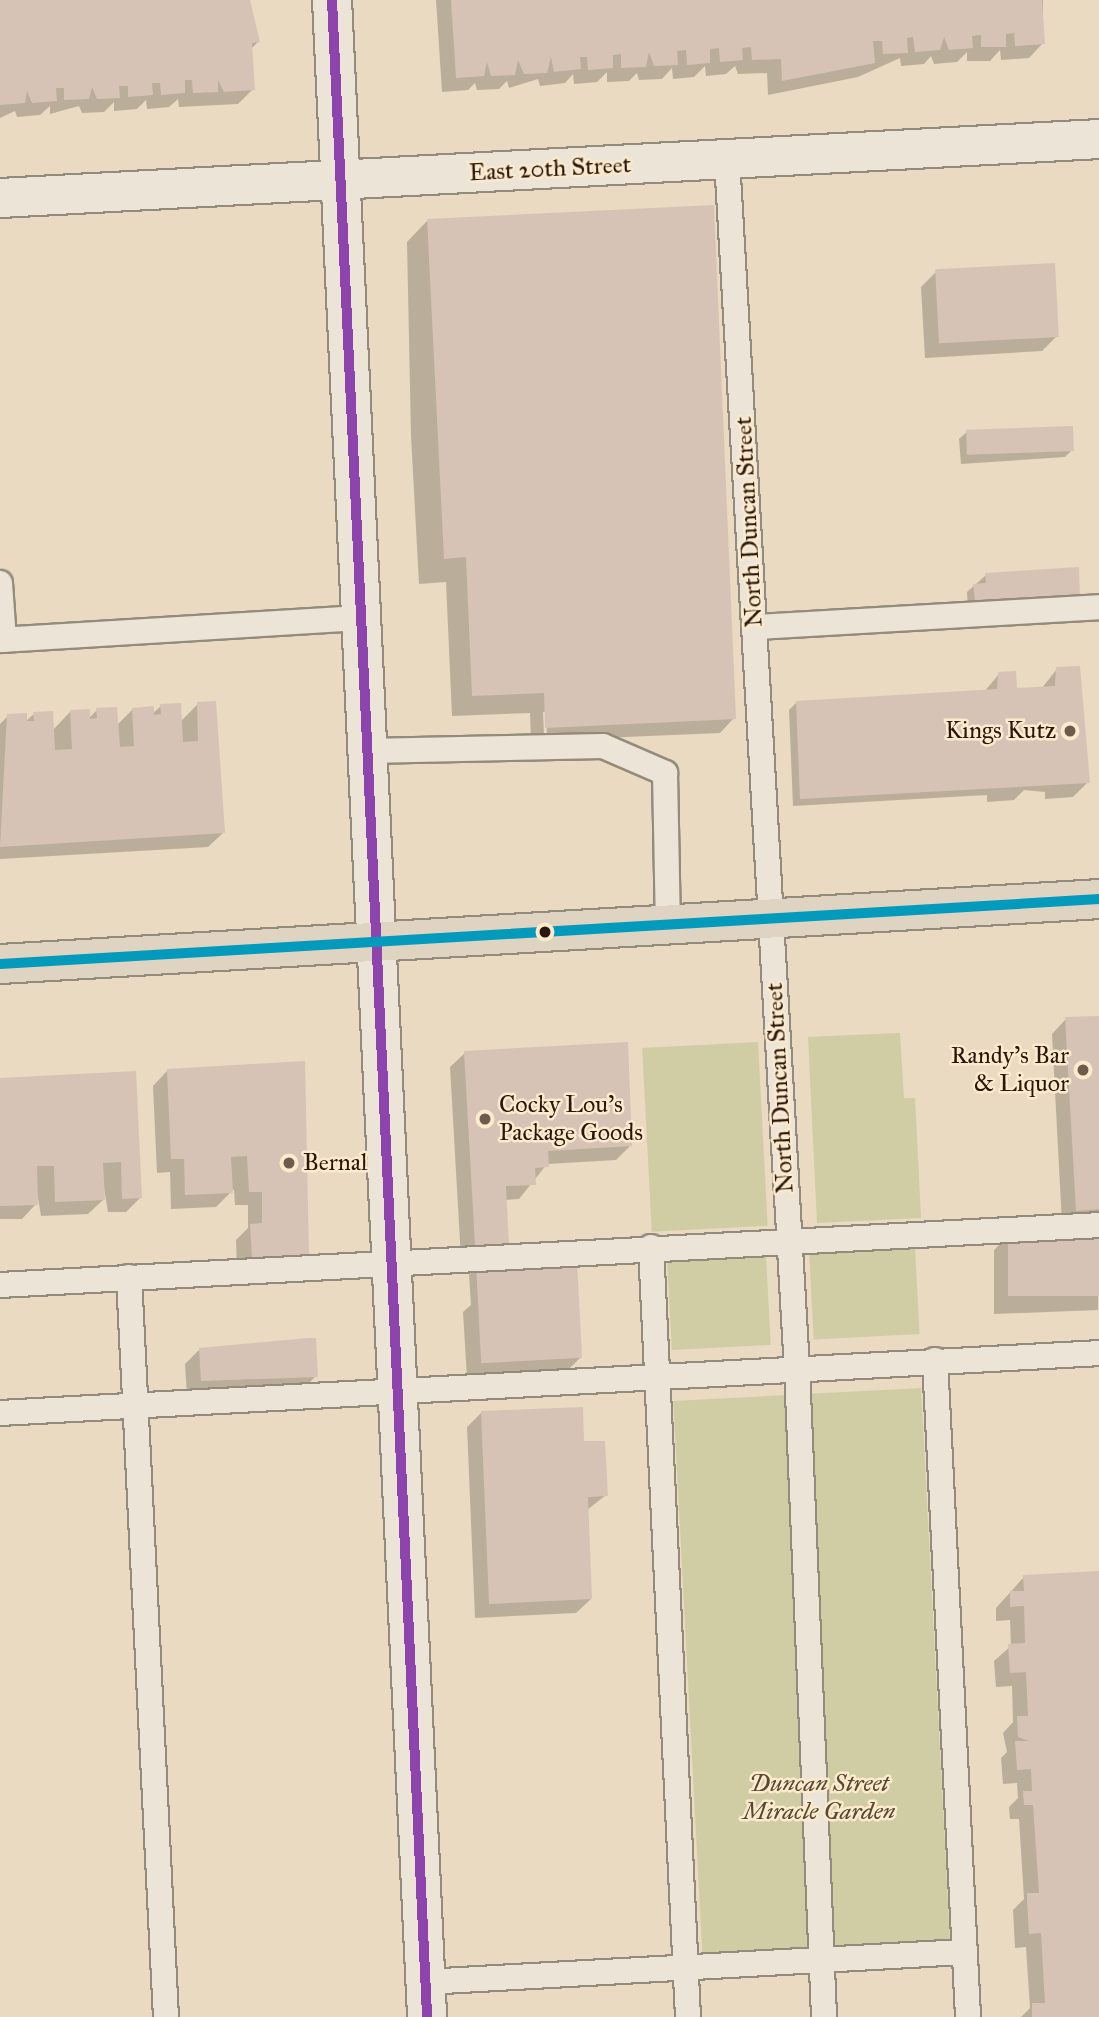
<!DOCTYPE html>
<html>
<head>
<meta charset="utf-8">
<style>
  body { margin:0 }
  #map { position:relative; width:1099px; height:2017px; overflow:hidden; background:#e9dac1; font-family:"IM FELL Great Primer",serif }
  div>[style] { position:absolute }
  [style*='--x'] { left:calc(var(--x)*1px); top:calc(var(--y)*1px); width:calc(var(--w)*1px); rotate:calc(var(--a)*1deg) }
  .green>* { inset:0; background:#d0cca4; transform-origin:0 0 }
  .shadow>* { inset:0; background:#0003 }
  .building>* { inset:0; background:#d7c3b5; transform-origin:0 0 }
  .roads { filter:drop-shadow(2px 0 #958b7c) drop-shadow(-2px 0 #958b7c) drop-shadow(0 2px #958b7c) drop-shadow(0 -2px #958b7c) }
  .lane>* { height:24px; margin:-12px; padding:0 12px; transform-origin:12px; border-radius:12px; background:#ece4d7 }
  .street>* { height:38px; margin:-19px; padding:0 19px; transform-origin:19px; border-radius:19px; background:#ece4d7 }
  .primary>* { height:38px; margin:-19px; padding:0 19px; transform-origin:19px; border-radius:19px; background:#dfd4c2 }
  .bus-1>* { height:10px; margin:-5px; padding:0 5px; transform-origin:5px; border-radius:5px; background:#8e44ad }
  .bus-2>* { height:10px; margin:-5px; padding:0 5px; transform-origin:5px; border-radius:5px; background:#049abb }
  .dots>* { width:19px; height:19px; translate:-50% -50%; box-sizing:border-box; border:4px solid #fbeacc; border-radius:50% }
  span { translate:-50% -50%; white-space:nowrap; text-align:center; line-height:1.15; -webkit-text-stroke:5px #fbeacc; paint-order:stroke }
  .street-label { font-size:24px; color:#2a160e }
  .poi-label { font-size:24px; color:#2a160e }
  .right { translate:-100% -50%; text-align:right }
  .left { translate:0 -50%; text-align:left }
  .park-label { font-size:24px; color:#564934; font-style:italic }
</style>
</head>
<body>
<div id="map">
  <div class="green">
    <i style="clip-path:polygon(900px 1033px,904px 1098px,915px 1098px,921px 1218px,817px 1223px,808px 1037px)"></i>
    <i style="left:758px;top:1042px;width:184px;height:116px;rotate:87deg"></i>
    <i style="left:915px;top:1247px;width:87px;height:106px;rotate:87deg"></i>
    <i style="left:766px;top:1255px;width:90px;height:99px;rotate:87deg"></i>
    <i style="left:921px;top:1388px;width:555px;height:248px;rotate:87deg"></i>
  </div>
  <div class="shadow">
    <i style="clip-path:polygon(0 0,249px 0,258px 42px,251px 49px,253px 89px,238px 104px,179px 107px,178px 99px,169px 107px,147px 109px,146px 100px,137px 109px,114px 111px,114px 102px,104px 112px,82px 113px,79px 106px,50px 114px,50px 106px,40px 115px,17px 117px,15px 111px,0 118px)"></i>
    <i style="clip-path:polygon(436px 0,1043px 0,1043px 43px,1029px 58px,1001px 60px,1000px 50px,990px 61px,967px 61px,967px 52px,957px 62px,934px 64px,931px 56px,924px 64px,901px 66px,900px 58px,858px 77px,768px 95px,767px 73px,738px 74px,735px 66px,726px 74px,706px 76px,705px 66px,694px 77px,673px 79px,672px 68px,662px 79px,639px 80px,637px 73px,629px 81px,607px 82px,607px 72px,597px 82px,574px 84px,573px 74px,565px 83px,540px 86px,538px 79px,509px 88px,507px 81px,499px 89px,477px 90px,475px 83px,468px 90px,442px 92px)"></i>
    <i style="clip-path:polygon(evenodd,427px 221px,734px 718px,720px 733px,531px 741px,530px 713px,452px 716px,446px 582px,419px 584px,411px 436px,407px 242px,427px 221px,543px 712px,546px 712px,547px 736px,544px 736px,543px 712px)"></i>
    <i style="clip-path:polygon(936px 272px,1057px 336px,1042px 351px,925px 358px,921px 287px)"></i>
    <i style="clip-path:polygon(967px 432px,1072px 450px,1065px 457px,961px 464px,959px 439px)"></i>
    <i style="clip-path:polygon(986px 575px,1079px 595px,1071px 602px,968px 607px,967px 592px)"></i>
    <i style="clip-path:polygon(1057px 669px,1088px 782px,1073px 797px,1045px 799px,1045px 792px,1024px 790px,1014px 800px,987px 802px,987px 795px,793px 806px,789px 710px,797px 702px,984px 692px,999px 674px,1015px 690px,1042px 688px)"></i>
    <i style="clip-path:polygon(198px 704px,223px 833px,208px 847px,0 859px,0 724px,8px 716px,25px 722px,34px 714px,53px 730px,70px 712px,89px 718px,97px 710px,117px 725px,133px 709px,152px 714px,161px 706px,181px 721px)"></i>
    <i style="clip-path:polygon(1099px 1017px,1099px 1213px,1089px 1223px,1062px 1224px,1052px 1034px,1066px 1019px)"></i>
    <i style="clip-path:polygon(465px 1053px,630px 1146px,616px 1160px,547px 1164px,519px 1199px,505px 1200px,507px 1243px,492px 1258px,461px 1259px,450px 1067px)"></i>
    <i style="clip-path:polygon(303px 1063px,307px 1254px,286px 1275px,237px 1271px,236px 1240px,248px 1228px,248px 1205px,235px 1205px,234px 1189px,216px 1207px,171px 1209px,170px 1172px,157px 1173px,153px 1086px,167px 1071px)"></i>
    <i style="clip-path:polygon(135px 1073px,141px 1197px,126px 1212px,108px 1212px,102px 1176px,103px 1200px,88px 1214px,41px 1216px,35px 1180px,36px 1204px,22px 1219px,0 1219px,0 1080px)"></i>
    <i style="clip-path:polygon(1099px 1231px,1098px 1310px,994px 1314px,994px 1250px,1008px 1236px)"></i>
    <i style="clip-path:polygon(477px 1268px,581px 1357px,566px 1372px,467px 1378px,463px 1312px,471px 1305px,469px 1275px)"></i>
    <i style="clip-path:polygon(200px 1349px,316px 1376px,301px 1391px,187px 1395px,185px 1364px)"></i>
    <i style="clip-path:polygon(481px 1413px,583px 1443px,606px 1495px,587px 1510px,591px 1599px,576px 1613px,475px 1618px,467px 1427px)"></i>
    <i style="clip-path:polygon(1099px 1573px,1099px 2017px,1021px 2017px,1030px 2008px,1026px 1947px,1015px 1948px,1013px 1910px,1024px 1899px,1019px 1819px,1010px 1819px,1009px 1807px,1018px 1798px,1017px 1783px,1003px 1784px,1001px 1758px,1007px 1752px,1003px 1733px,1013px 1722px,1012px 1686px,996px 1687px,994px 1661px,1011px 1646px,1010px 1620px,996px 1621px,996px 1608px,1024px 1577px)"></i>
  </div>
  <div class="building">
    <i style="clip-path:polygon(0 0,250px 0,260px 42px,252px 43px,255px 90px,224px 92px,218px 80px,218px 92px,193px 93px,192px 80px,185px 80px,185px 93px,161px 95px,160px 83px,152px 83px,153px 95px,128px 97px,128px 86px,119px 86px,120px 98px,97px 99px,92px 87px,89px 99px,64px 100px,64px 88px,56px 88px,57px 101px,32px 103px,27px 91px,25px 103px,0 105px)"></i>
    <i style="clip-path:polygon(451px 0,1042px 0,1045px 44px,1015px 46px,1014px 33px,1006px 34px,1006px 47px,981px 47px,981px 35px,972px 36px,973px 48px,949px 50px,944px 37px,940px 50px,915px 52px,913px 37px,907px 38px,908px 53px,883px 54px,882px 41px,873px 41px,875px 63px,782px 81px,781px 59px,752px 60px,751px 47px,742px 48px,743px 60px,720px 62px,719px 48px,710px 49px,710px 63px,687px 65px,686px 50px,677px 51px,678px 65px,654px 66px,649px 52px,646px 67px,621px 68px,621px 54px,613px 55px,613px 68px,588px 70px,587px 57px,580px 57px,581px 69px,554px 72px,551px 57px,547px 73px,524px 74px,518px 60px,515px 75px,491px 76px,487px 62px,484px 76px,456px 78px)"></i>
    <i style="clip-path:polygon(714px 205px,736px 719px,545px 728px,544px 693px,472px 696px,466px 557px,444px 559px,427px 219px)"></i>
    <i style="left:1055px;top:263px;width:74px;height:120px;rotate:87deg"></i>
    <i style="left:1073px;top:426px;width:25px;height:107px;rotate:88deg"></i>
    <i style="clip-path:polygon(1079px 567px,1080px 596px,975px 601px,973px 584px,986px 583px,985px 573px)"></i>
    <i style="clip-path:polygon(1080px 666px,1090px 783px,800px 799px,796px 701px,997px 689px,998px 672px,1016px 671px,1017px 688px,1055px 686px,1056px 667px)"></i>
    <i style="clip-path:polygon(216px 701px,225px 833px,0 847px,7px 714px,27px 713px,27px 721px,34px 721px,33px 712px,53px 711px,55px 750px,72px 749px,70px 710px,90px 709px,90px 719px,97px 718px,96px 708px,117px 707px,120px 747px,134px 746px,132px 708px,154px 706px,154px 715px,161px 714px,160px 704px,181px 703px,183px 742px,198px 741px,197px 702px)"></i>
    <i style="clip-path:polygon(1099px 1016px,1099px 1209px,1076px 1211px,1065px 1017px)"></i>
    <i style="clip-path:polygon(628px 1042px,632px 1146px,548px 1151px,549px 1167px,535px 1168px,536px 1185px,506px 1186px,509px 1244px,475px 1245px,464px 1051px)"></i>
    <i style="clip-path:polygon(305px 1061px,309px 1255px,252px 1257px,250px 1224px,262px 1223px,262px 1192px,249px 1192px,247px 1156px,231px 1157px,233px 1193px,185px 1195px,184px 1159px,171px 1159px,167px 1069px)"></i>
    <i style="clip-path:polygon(136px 1071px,142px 1198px,122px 1199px,121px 1162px,103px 1163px,105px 1200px,55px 1202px,54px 1166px,37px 1166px,38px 1205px,0 1206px,0 1078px)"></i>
    <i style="left:1099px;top:1229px;width:67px;height:91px;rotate:90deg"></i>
    <i style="left:577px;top:1261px;width:97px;height:101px;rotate:87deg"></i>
    <i style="clip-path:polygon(308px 1338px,316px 1338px,318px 1377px,201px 1381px,199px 1348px)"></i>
    <i style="clip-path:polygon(583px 1407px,584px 1441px,605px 1441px,608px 1496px,588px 1497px,592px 1599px,489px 1604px,481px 1411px)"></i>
    <i style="clip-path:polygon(1099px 1571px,1099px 2017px,1032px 2017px,1032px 2003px,1045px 2003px,1041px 1933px,1029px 1934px,1027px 1900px,1027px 1893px,1039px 1893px,1033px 1805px,1024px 1805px,1023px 1791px,1032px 1791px,1031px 1769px,1017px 1770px,1015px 1741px,1029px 1741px,1018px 1737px,1017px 1716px,1028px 1716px,1026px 1672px,1010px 1673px,1008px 1644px,1025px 1643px,1024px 1606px,1010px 1607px,1010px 1591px,1024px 1591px,1023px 1575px)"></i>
  </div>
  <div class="roads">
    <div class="lane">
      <i style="--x:727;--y:159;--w:1212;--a:86.69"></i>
      <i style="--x:797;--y:1369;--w:649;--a:87.61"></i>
      <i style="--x:0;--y:583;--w:57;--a:86"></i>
      <i style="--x:756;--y:627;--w:344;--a:-3.3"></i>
      <i style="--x:0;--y:640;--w:361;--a:-3.5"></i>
      <i style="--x:367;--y:751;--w:236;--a:-1.2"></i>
      <i style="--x:603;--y:746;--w:68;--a:23.5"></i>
      <i style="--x:665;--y:773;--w:151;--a:88.9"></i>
      <i style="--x:651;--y:1247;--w:771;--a:87.25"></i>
      <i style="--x:129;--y:1277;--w:741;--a:87.14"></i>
      <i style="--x:0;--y:1285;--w:1101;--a:-3.12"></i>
      <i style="--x:935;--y:1360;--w:658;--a:87.12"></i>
      <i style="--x:0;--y:1413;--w:1101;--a:-3.12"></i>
      <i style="--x:425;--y:1982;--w:540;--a:-3.19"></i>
    </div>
    <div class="street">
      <i style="--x:332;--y:0;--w:2019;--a:87.3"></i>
      <i style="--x:0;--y:198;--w:1101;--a:-3.07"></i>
    </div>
    <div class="primary">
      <i style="--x:0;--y:964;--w:1101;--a:-3.38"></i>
    </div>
  </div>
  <div class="bus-1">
    <i style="--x:332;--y:0;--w:2019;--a:87.3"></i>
  </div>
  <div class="bus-2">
    <i style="--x:0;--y:964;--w:1101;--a:-3.38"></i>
  </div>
  <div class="dots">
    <i style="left:1070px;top:731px;background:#6d5b4d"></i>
    <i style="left:545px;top:932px;background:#2a160e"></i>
    <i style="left:1083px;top:1070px;background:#6d5b4d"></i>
    <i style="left:485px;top:1119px;background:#6d5b4d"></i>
    <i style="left:289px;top:1163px;background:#6d5b4d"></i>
  </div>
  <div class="street-label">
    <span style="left:550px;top:169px;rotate:-3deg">East 20th Street</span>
    <span style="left:749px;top:522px;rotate:-93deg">North Duncan Street</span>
    <span style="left:780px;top:1088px;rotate:-93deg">North Duncan Street</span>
  </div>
  <div class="poi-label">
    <span class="right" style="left:1056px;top:731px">Kings Kutz</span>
    <span class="right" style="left:1069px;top:1070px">Randy’s Bar<br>&amp; Liquor</span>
    <span class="left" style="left:499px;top:1119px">Cocky Lou’s<br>Package Goods</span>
    <span class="left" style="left:303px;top:1163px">Bernal</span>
  </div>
  <div class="park-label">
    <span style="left:819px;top:1798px">Duncan Street<br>Miracle Garden</span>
  </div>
</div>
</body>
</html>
